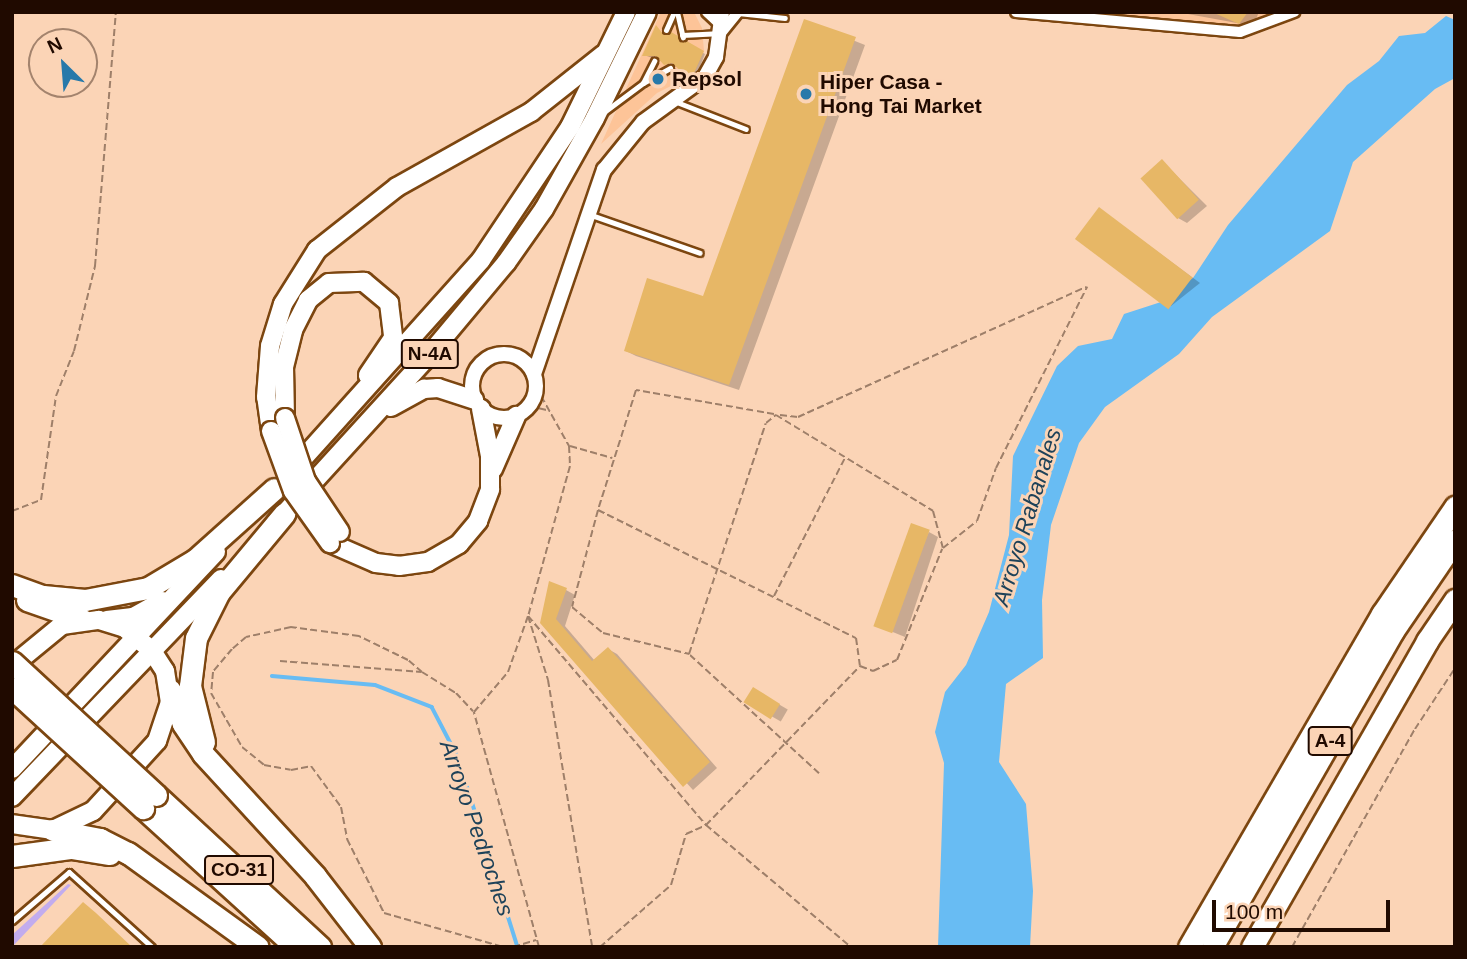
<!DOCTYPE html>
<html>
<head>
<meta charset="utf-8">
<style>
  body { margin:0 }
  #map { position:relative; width:1467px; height:959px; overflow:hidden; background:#fbd4b6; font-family:Arial,sans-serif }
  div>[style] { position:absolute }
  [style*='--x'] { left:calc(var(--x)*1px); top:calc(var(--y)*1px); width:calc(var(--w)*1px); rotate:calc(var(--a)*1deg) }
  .built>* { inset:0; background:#fdc498 }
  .green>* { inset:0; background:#c2acee }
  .water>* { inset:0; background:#68bcf3 }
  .shadow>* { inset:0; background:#0003; transform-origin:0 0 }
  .stream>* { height:3.5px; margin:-1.75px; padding:0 1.75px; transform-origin:1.75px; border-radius:1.75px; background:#68bcf3 }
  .building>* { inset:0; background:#e7b766; transform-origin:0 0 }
  .path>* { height:2px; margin-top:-1px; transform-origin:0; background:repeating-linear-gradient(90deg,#9e7f69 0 7px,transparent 0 10.5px) }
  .roads { filter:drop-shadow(2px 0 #7c4610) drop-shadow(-2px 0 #7c4610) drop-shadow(0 2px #7c4610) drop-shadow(0 -2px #7c4610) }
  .service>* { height:5px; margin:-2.5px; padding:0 2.5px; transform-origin:2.5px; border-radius:2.5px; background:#fff }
  .minor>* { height:10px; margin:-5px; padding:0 5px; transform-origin:5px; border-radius:5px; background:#fff }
  .tertiary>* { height:14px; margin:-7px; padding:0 7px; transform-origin:7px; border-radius:7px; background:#fff }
  .tertiary>.ring { margin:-7px; padding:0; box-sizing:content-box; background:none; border:14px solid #fff; border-radius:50% }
  .primary>* { height:18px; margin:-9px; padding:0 9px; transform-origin:9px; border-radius:9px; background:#fff }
  .motorway>* { height:21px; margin:-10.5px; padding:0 10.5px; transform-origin:10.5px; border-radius:10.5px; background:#fff }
  .bridges { filter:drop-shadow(2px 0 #7c4610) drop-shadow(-2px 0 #7c4610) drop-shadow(0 2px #7c4610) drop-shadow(0 -2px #7c4610) }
  .primary-bridge>* { height:18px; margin:-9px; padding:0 9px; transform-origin:9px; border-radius:9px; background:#fff }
  .motorway-bridge>* { height:21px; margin:-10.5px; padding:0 10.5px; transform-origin:10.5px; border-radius:10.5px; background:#fff }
  .dots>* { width:19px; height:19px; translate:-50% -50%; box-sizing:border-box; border:4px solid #fbd4b6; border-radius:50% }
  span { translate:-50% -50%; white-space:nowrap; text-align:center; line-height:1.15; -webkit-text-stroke:6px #fbd4b6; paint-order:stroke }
  .shield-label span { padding:2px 5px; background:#fbd4b6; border:2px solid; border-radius:5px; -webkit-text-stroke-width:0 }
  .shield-label { font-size:19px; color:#200a00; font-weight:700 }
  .poi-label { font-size:21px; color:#200a00; font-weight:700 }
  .left { translate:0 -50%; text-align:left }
  .water-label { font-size:23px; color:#1e4259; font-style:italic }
  .frame { position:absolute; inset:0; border:14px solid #200a00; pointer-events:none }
  .north { position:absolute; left:28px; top:28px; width:70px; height:70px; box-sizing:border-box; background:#fbd4b6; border:2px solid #a3836d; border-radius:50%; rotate:335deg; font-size:19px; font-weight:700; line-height:28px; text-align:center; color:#200a00 }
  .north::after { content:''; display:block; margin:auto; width:24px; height:32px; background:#2779aa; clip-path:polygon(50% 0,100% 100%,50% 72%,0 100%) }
  .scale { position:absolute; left:1212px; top:900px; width:178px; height:32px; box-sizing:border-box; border:4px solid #200a00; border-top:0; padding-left:9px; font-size:21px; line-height:24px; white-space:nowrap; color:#200a00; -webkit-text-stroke:5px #fbd4b6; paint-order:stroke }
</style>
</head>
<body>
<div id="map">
  <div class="built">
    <i style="clip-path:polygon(661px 12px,694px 12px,702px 28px,704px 51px,693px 75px,657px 93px,601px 144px)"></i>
    <i style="clip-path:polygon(1081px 12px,1275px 12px,1247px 27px)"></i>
  </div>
  <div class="green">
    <i style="clip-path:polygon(68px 884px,71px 885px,12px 947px,12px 935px)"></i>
  </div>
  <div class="water">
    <i style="clip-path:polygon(1446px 16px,1455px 20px,1455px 78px,1435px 89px,1353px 162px,1330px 231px,1212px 317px,1179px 354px,1105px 407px,1079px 443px,1051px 525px,1042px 600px,1043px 658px,1006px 684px,999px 762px,1026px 804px,1033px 891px,1030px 947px,938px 947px,944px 763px,935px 732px,945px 692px,966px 665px,989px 612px,1009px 535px,1013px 456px,1057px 366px,1078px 346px,1112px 339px,1124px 314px,1161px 302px,1193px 278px,1228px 225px,1347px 85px,1379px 61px,1399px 36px,1425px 33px)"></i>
  </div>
  <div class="shadow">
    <i style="clip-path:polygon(1177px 12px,1259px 12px,1253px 26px)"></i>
    <i style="clip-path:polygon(805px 21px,865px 45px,739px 390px,636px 356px,626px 351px,705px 299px)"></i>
    <i style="clip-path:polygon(671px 34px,705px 54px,697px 74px,644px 55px)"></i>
    <i style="clip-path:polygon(1162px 161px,1207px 206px,1187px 223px,1178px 218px)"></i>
    <i style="clip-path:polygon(1108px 215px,1200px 283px,1171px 306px,1162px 300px)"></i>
    <i style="clip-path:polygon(929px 532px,938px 537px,905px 637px,878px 626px)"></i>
    <i style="clip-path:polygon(566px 590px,575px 595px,565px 626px,595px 661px,608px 649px,617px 654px,717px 768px,693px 790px,542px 623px)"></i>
    <i style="left:754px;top:690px;width:39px;height:14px;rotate:30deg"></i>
  </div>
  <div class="stream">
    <i style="--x:272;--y:676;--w:103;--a:5"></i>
    <i style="--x:375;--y:685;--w:61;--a:21.1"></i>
    <i style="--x:432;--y:707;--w:56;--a:62.5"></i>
    <i style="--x:458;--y:757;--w:199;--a:72.5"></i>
  </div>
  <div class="building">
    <i style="clip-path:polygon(1212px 12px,1248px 12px,1239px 24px)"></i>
    <i style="clip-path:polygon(804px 19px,856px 37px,729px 385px,624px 351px,647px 278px,703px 296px)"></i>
    <i style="clip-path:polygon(656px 25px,663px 34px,671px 32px,704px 51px,694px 73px,684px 74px,672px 63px,664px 65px,656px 56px,642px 56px)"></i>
    <i style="left:1162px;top:159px;width:55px;height:29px;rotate:48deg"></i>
    <i style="left:1099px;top:207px;width:117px;height:40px;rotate:37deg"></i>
    <i style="left:911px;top:523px;width:20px;height:110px;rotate:20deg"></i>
    <i style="clip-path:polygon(549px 581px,567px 588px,556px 619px,592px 661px,608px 647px,710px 762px,683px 787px,540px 623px)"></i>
    <i style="left:753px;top:687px;width:32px;height:18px;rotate:32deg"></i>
    <i style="clip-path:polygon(83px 902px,96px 913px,132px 947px,40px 947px)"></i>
  </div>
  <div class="path">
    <i style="--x:536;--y:387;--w:68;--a:60.8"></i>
    <i style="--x:569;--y:446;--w:20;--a:87"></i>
    <i style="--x:570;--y:466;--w:156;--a:105.6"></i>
    <i style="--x:528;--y:616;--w:275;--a:49.6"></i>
    <i style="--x:706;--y:825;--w:189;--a:40.1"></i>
    <i style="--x:529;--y:406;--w:18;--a:13"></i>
    <i style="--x:774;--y:414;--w:140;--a:-170.1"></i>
    <i style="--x:636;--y:390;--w:126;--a:107.6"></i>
    <i style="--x:598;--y:510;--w:288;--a:26.4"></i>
    <i style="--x:856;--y:638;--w:28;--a:82"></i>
    <i style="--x:780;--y:415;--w:18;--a:6"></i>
    <i style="--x:798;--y:417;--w:316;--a:-24.3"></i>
    <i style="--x:570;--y:446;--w:44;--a:15.9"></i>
    <i style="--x:598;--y:510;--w:100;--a:105"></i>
    <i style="--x:572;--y:607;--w:40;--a:40"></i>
    <i style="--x:603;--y:633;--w:89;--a:13.7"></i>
    <i style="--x:689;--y:654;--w:243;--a:-71.6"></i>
    <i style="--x:766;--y:423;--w:13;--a:-39"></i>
    <i style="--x:776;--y:415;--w:184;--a:31.4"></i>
    <i style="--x:933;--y:511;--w:38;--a:75"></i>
    <i style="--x:943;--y:548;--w:43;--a:-38.5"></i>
    <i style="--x:977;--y:521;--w:56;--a:-70.3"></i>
    <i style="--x:996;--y:468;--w:203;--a:-63.3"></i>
    <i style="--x:12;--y:511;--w:31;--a:-21"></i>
    <i style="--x:41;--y:500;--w:105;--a:-81.8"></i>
    <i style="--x:56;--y:396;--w:48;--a:-68.2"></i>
    <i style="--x:74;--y:351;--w:88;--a:-76.1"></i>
    <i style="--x:95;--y:266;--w:255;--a:-85.3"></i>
    <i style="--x:774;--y:596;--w:155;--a:-62.8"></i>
    <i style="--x:690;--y:655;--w:175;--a:42.5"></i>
    <i style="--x:280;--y:661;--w:142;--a:4.4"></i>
    <i style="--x:422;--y:672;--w:40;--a:32"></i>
    <i style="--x:456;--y:693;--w:25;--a:47"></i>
    <i style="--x:422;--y:672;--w:18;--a:-139"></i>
    <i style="--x:408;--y:660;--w:55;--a:-153.9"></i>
    <i style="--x:359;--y:636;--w:69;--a:-172.5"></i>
    <i style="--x:291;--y:627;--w:46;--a:167.5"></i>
    <i style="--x:246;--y:637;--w:18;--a:139"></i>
    <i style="--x:232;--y:649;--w:30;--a:130"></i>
    <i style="--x:213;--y:672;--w:21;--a:95"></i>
    <i style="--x:211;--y:693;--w:62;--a:60.1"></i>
    <i style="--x:242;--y:747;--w:28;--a:39"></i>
    <i style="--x:264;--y:765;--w:27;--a:10"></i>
    <i style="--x:291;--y:770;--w:20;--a:-11"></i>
    <i style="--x:311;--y:766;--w:51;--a:53.8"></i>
    <i style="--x:341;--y:807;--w:33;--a:79"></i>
    <i style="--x:347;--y:839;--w:83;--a:63.4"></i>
    <i style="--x:384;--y:913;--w:124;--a:15.9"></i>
    <i style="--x:513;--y:947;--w:24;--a:-17"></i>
    <i style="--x:539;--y:947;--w:244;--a:-105.5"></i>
    <i style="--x:474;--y:712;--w:52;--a:-49.6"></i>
    <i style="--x:508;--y:672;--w:59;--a:-70.3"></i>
    <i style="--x:528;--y:616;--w:67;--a:72.6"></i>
    <i style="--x:548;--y:680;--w:271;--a:80.6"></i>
    <i style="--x:600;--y:947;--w:94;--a:-41.1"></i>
    <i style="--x:671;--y:885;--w:53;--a:-73.6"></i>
    <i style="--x:686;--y:834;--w:22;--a:-24"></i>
    <i style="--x:706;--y:825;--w:221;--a:-45.9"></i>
    <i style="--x:860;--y:666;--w:14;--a:21"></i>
    <i style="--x:873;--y:671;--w:26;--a:-25"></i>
    <i style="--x:897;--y:660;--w:120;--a:-67.9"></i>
    <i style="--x:1292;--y:947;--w:250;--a:-60.6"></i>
    <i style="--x:1415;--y:729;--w:73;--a:-56.7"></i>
  </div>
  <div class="roads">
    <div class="service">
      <i style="--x:677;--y:12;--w:26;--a:77"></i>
      <i style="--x:738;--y:13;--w:47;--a:6.1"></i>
      <i style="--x:666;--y:30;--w:20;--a:-66"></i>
      <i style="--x:682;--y:35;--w:35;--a:-3"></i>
      <i style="--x:643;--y:83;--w:31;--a:-29"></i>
      <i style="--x:674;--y:101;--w:77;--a:21.3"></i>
      <i style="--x:604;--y:112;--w:49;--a:-36.6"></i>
      <i style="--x:643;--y:83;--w:25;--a:-63"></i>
      <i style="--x:591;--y:215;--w:115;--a:19.2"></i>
      <i style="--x:12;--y:921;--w:75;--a:-40.7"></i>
      <i style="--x:69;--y:872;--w:112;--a:42.1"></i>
    </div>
    <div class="minor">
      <i style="--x:707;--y:12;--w:18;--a:43"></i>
      <i style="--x:1016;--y:12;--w:225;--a:5.1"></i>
      <i style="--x:1240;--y:32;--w:58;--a:-20.3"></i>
      <i style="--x:721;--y:33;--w:27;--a:-51"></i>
    </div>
    <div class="tertiary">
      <i class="ring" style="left:472px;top:354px;width:50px;height:50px"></i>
      <i style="--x:534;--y:374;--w:216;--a:-71.1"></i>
      <i style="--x:604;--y:170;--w:62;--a:-50.9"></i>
      <i style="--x:643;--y:122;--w:77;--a:-36"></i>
      <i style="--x:705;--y:77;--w:23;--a:-61"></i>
      <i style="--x:716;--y:57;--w:45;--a:-82.4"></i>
    </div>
    <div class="primary">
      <i style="--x:391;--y:407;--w:38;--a:-29"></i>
      <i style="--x:424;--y:389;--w:14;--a:-4"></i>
      <i style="--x:438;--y:388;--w:38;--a:18"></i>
      <i style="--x:285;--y:418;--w:51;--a:-91.1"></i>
      <i style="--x:284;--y:367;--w:38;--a:-76"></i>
      <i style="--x:293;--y:330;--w:34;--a:-63"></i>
      <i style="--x:308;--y:300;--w:27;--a:-39"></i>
      <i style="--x:329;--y:283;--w:35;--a:-2"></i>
      <i style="--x:364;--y:282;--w:33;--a:40"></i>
      <i style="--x:389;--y:303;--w:35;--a:83"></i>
      <i style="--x:393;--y:338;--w:45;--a:124"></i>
      <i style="--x:271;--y:431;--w:34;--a:-98"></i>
      <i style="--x:266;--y:397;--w:51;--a:-85.5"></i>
      <i style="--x:270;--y:346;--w:44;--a:-72.8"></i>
      <i style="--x:283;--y:304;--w:64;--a:-57.8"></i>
      <i style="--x:317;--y:250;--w:102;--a:-38.2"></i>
      <i style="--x:397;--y:187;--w:154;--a:-29.2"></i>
      <i style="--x:531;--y:112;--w:92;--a:-38.4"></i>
      <i style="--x:493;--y:469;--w:58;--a:-66.5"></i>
      <i style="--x:290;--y:473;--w:286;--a:-48.1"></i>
      <i style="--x:481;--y:260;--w:160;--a:-56.2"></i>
      <i style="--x:570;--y:127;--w:128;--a:-64"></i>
      <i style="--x:275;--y:524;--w:221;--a:-47.6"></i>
      <i style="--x:424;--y:361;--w:128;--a:-50.1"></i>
      <i style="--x:506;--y:263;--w:66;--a:-54.9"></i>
      <i style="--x:544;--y:209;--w:104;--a:-60.7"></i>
      <i style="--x:595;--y:118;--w:118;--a:-63.9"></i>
      <i style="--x:330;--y:543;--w:50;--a:23.5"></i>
      <i style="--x:376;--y:563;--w:23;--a:7"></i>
      <i style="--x:399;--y:566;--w:29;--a:-8"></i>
      <i style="--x:428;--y:562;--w:36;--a:-30"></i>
      <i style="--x:459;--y:544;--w:30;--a:-50"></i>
      <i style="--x:478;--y:521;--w:34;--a:-69"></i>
      <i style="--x:490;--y:489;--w:33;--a:-90"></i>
      <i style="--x:490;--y:456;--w:48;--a:-100.8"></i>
      <i style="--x:107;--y:620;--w:26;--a:-7"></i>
      <i style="--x:133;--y:617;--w:33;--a:-29"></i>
      <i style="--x:12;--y:666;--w:65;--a:-39.4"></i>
      <i style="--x:62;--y:625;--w:37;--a:-8"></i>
      <i style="--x:99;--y:620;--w:27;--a:17"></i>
      <i style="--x:125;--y:628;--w:35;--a:40"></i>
      <i style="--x:152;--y:651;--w:24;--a:57"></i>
      <i style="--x:165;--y:671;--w:31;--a:81"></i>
      <i style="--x:170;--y:702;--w:41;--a:108.4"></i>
      <i style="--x:157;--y:741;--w:95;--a:132.4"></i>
      <i style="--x:93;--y:811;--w:44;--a:154.6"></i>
      <i style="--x:53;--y:830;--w:41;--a:-171.7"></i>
      <i style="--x:12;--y:769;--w:298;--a:-46.8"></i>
      <i style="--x:12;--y:797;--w:302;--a:-46.2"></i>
    </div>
    <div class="motorway">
      <i style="--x:12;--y:585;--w:33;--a:20"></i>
      <i style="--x:43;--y:596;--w:42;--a:5.4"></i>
      <i style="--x:85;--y:600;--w:64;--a:-10.8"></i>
      <i style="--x:148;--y:588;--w:55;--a:-30.8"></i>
      <i style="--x:195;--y:560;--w:106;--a:-41.9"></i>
      <i style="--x:27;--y:600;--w:57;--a:19.4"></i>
      <i style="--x:170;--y:690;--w:36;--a:69"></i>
      <i style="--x:183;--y:724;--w:36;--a:56"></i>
      <i style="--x:203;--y:754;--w:166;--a:47.4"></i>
      <i style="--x:315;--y:876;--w:90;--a:52.2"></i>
      <i style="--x:204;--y:742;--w:58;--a:-104"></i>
      <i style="--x:190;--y:686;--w:48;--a:-82.9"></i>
      <i style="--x:196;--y:638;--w:51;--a:-63.4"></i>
      <i style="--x:219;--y:592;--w:102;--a:-50.2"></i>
      <i style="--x:156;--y:795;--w:224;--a:42.8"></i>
      <i style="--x:143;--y:808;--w:207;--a:42.3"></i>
      <i style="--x:53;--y:830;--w:48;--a:10.8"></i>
      <i style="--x:100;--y:839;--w:31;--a:27"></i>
      <i style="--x:128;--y:853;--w:160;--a:35.9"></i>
      <i style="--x:12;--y:856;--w:60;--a:-7.7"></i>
      <i style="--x:71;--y:848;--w:39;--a:9"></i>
      <i style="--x:1189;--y:947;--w:385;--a:-59.9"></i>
      <i style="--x:1382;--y:614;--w:130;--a:-55.7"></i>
      <i style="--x:1212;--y:947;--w:364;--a:-60.2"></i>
      <i style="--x:1393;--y:631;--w:110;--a:-55.7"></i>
      <i style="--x:1252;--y:947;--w:353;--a:-60.2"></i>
      <i style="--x:1427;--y:641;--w:50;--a:-55.7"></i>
    </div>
  </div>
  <div class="bridges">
    <div class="primary-bridge">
      <i style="--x:285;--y:418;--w:66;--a:71.6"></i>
      <i style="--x:306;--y:481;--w:61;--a:56.3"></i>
      <i style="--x:271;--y:431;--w:64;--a:69.9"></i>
      <i style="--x:293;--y:491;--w:64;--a:54.6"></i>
    </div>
    <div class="motorway-bridge">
      <i style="--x:12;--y:662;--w:196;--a:42.7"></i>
      <i style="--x:12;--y:688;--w:178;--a:42.5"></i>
    </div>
  </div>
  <div class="dots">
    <i style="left:658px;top:79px;background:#2779aa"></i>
    <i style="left:806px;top:94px;background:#2779aa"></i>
  </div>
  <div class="shield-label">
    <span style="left:430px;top:354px">N-4A</span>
    <span style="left:1330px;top:741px">A-4</span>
    <span style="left:239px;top:870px">CO-31</span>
  </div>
  <div class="poi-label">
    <span class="left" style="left:672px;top:79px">Repsol</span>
    <span class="left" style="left:820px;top:94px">Hiper Casa -<br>Hong Tai Market</span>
  </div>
  <div class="water-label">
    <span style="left:1027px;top:517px;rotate:-73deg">Arroyo Rabanales</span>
    <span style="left:477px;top:828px;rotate:71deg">Arroyo Pedroches</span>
  </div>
  <div class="frame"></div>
  <div class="north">N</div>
  <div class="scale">100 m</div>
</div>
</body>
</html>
